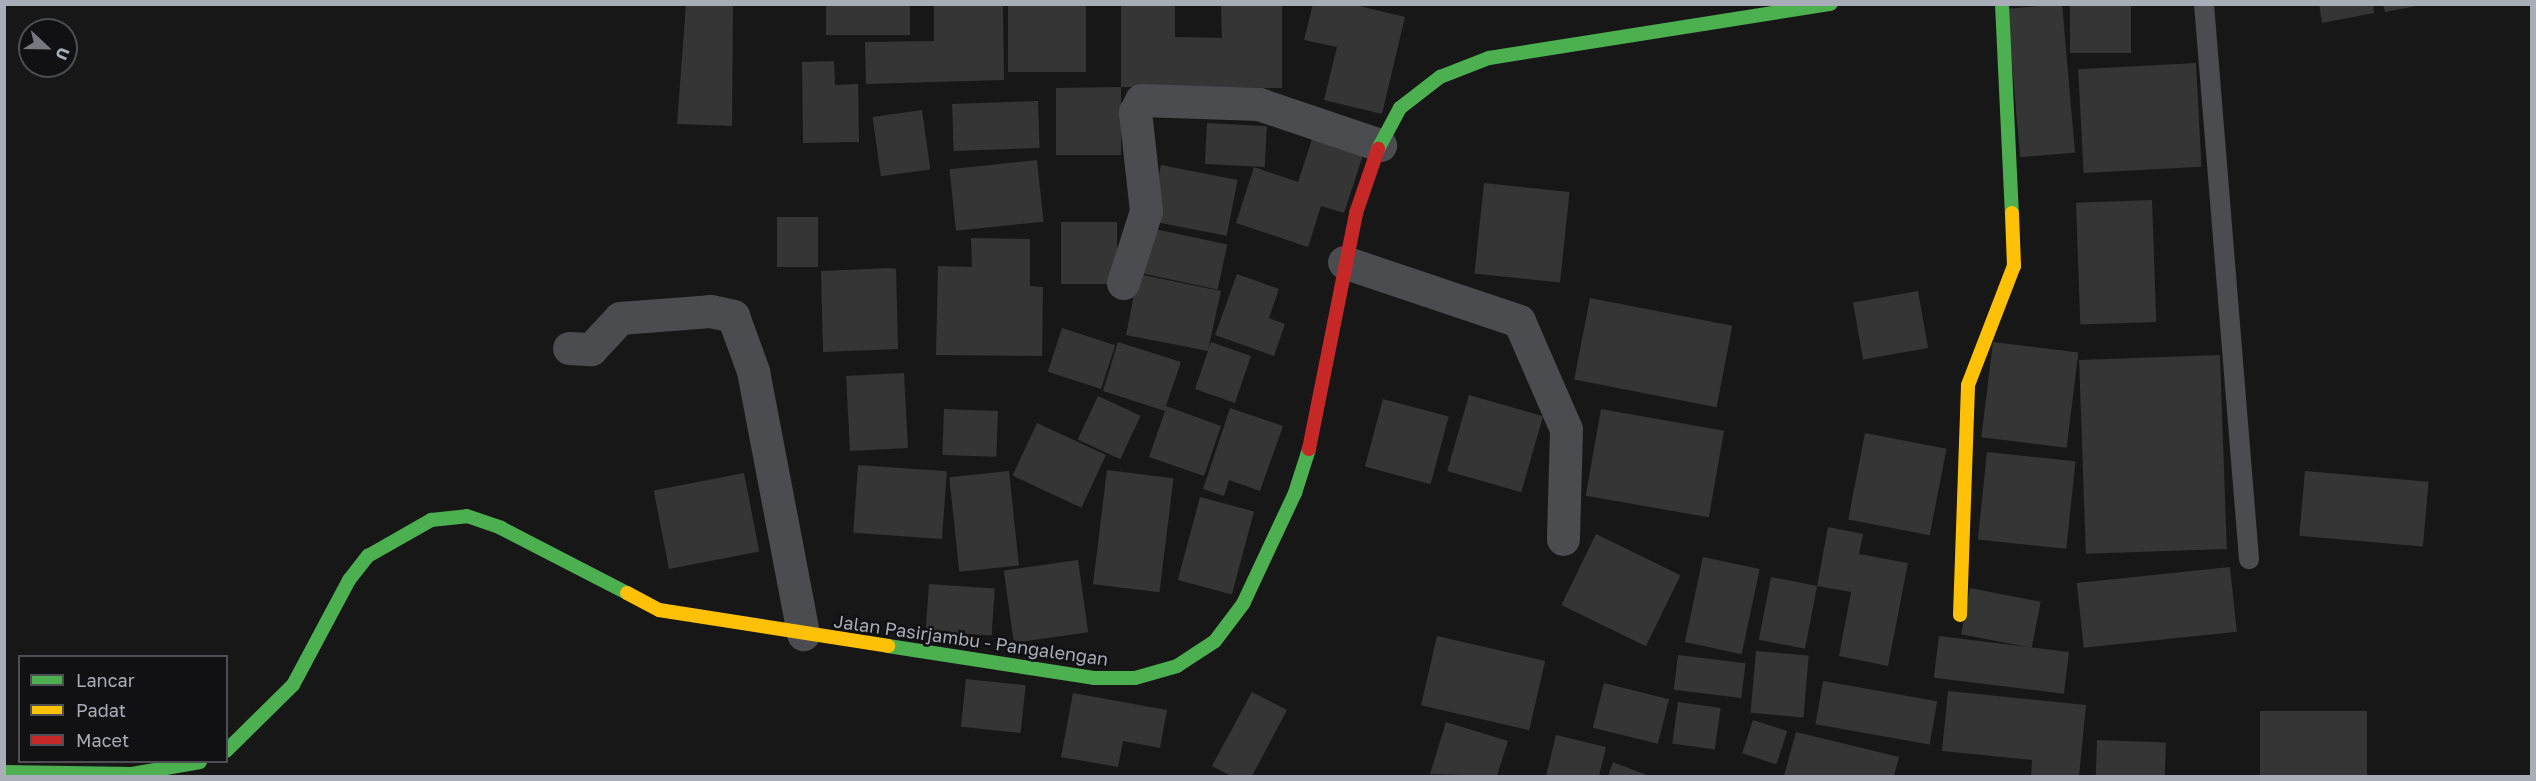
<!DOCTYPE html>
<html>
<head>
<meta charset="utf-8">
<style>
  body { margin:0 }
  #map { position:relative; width:2536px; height:781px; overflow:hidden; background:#171717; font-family:"Golos Text",sans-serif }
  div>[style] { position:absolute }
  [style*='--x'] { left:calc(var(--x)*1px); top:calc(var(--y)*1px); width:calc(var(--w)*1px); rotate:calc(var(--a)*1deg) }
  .building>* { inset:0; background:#353536; transform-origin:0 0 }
  .lane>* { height:20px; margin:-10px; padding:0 10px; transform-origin:10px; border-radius:10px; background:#4b4c50 }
  .street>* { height:33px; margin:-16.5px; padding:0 16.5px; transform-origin:16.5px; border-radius:16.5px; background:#4b4c50 }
  .fast>* { height:14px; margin:-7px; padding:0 7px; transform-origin:7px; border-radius:7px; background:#4caf50 }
  .slow>* { height:14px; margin:-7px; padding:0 7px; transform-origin:7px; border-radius:7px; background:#ffc107 }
  .jam>* { height:14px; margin:-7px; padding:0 7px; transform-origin:7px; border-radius:7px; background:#c62828 }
  span { translate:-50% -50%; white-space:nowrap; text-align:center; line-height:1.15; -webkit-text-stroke:5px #111113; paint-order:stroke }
  .street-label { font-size:18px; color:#a8adb8 }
  .frame { position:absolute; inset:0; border:6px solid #a8adb8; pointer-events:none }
  .legend { position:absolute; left:18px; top:655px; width:210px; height:108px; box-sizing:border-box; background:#111113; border:2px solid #4d4f55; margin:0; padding:8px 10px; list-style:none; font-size:18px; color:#a8adb8 }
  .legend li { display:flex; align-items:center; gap:12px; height:30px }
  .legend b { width:30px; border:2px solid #4d4f55 }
  .north { position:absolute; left:18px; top:18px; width:60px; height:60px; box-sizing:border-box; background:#111113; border:2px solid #4d4f55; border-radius:50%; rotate:112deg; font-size:16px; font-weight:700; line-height:24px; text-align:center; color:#a8adb8 }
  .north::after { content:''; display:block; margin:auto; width:21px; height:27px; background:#757880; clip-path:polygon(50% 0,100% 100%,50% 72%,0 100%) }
</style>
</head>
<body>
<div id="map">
  <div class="building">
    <i style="clip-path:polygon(686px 4px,733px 4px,732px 126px,677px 124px)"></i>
    <i style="left:826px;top:4px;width:84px;height:31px"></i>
    <i style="clip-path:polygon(934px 4px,1003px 4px,1004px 80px,866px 84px,865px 42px,934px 41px)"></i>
    <i style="clip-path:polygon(1121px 4px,1175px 4px,1175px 37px,1222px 38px,1221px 6px,1282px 6px,1282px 88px,1121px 87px,1121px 155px,1056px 155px,1056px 88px,1121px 87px)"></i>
    <i style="clip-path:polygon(1313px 4px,1351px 4px,1405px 17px,1382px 114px,1324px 100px,1337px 47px,1304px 40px)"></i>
    <i style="left:2062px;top:4px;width:149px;height:55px;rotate:85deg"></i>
    <i style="left:2070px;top:4px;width:61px;height:49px"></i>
    <i style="clip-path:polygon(2319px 4px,2373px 4px,2374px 13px,2322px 23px)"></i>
    <i style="clip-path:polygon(2383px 4px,2416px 4px,2416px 6px,2385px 12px)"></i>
    <i style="left:1008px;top:5px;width:78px;height:67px"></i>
    <i style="clip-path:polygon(834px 61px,835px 85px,858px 84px,859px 142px,803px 143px,802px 62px)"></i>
    <i style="left:2196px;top:63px;width:104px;height:118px;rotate:87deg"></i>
    <i style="left:1038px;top:101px;width:47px;height:86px;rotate:88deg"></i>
    <i style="left:922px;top:110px;width:60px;height:50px;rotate:82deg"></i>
    <i style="left:1207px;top:123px;width:60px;height:41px;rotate:3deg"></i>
    <i style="clip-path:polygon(1314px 133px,1365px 149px,1344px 213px,1321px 206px,1308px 247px,1236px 223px,1254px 167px,1298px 182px)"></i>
    <i style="left:1037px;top:160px;width:62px;height:88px;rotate:84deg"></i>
    <i style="left:1161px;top:165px;width:78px;height:57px;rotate:11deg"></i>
    <i style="left:1484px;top:183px;width:86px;height:91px;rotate:6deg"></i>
    <i style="left:2152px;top:200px;width:122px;height:76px;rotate:88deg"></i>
    <i style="left:818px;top:217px;width:50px;height:41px;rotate:90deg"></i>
    <i style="left:1061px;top:222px;width:56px;height:62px"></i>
    <i style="left:1150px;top:228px;width:79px;height:46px;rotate:12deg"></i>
    <i style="clip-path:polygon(971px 238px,1030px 239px,1030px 286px,1043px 287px,1042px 356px,936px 355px,938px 266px,972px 267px)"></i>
    <i style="clip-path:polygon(891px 268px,896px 269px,898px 349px,823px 352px,821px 271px)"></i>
    <i style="clip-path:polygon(1138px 274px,1221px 291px,1208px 350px,1211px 342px,1251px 356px,1235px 403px,1195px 389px,1208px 351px,1126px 335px)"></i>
    <i style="clip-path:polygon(1237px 274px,1279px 289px,1269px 318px,1285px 324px,1274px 356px,1215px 335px)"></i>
    <i style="left:1918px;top:291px;width:58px;height:66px;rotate:80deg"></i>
    <i style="left:1590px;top:298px;width:145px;height:83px;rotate:11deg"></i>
    <i style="left:1062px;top:328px;width:56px;height:46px;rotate:18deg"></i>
    <i style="clip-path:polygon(1118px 342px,1181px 362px,1166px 406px,1221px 426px,1204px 476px,1149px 457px,1165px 411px,1103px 391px)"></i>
    <i style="left:1993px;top:342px;width:86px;height:96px;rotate:7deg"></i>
    <i style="left:2220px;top:355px;width:194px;height:141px;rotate:88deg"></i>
    <i style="left:904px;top:373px;width:75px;height:58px;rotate:87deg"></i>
    <i style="left:1469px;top:395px;width:77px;height:79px;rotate:16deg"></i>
    <i style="left:1098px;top:396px;width:47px;height:48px;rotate:25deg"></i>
    <i style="left:1383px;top:399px;width:68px;height:70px;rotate:15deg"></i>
    <i style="clip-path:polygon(1230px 408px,1283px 426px,1260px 491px,1229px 480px,1224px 496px,1203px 489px)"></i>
    <i style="left:944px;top:409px;width:54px;height:46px;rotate:2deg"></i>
    <i style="left:1601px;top:409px;width:125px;height:88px;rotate:10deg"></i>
    <i style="left:1037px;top:423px;width:76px;height:58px;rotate:25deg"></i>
    <i style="left:1865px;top:433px;width:83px;height:88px;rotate:11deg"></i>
    <i style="left:1987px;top:452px;width:89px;height:88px;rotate:6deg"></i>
    <i style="left:858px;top:465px;width:89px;height:68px;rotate:4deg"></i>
    <i style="left:1107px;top:470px;width:67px;height:115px;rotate:7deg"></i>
    <i style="left:1009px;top:471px;width:95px;height:60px;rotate:84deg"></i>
    <i style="left:2305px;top:471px;width:124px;height:65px;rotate:5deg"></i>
    <i style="left:744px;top:473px;width:80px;height:92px;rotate:79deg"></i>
    <i style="left:1200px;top:497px;width:56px;height:86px;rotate:15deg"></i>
    <i style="clip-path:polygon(1828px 527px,1863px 534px,1859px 554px,1908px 563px,1888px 666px,1839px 656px,1851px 592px,1817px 586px)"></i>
    <i style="left:1596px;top:534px;width:94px;height:79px;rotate:26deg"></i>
    <i style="left:1703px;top:557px;width:58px;height:87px;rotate:12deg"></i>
    <i style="left:1078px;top:560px;width:73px;height:75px;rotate:82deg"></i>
    <i style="left:2230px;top:567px;width:65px;height:154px;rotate:84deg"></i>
    <i style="left:1771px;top:577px;width:47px;height:64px;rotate:11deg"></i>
    <i style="left:929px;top:584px;width:66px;height:47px;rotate:4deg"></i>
    <i style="left:1970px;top:588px;width:72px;height:47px;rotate:11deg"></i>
    <i style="left:1437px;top:636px;width:111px;height:71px;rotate:13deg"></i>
    <i style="left:1939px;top:636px;width:131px;height:42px;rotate:7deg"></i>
    <i style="left:1756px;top:651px;width:53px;height:62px;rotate:5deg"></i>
    <i style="left:1678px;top:655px;width:68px;height:35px;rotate:7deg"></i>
    <i style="left:966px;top:679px;width:60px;height:48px;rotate:6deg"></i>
    <i style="left:1823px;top:681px;width:116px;height:44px;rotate:10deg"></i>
    <i style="left:1604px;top:683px;width:67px;height:46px;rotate:14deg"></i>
    <i style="clip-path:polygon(1948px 691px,2086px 705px,2079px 776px,2031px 776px,2032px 760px,1942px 751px)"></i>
    <i style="clip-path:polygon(1252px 692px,1287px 710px,1252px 776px,1231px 776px,1212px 766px)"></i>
    <i style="clip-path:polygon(1073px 693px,1167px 710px,1160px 748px,1123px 741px,1118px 767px,1061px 757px)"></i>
    <i style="left:1678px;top:702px;width:43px;height:42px;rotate:8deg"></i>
    <i style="left:2260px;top:711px;width:107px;height:65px"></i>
    <i style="left:1753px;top:720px;width:36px;height:35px;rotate:18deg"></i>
    <i style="clip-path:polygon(1446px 722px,1508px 741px,1497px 776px,1430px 774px)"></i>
    <i style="clip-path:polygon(1796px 732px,1899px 757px,1894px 776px,1784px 776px)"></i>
    <i style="clip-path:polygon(1556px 735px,1606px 747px,1599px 776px,1546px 776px)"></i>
    <i style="left:2097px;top:740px;width:69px;height:36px;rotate:2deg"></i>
    <i style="clip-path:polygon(1613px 762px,1649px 776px,1608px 776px)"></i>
  </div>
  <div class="lane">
    <i style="--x:2204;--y:4;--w:557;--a:85.36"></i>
  </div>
  <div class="street">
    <i style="--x:1344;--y:262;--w:185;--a:18.6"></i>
    <i style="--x:1519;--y:321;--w:118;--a:66.5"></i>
    <i style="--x:1566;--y:429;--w:110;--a:91.6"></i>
    <i style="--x:1123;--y:283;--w:76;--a:-72.3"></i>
    <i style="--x:1146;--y:211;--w:100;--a:-96.3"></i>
    <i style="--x:1135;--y:112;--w:13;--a:-63"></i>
    <i style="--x:1141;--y:100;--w:118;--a:1.9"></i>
    <i style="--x:1259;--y:104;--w:128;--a:18.7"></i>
    <i style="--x:569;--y:348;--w:22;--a:3"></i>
    <i style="--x:591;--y:349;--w:42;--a:-46.9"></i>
    <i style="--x:620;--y:318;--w:90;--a:-4.4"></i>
    <i style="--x:710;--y:311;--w:24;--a:12"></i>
    <i style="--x:733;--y:316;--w:59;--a:70"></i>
    <i style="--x:753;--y:371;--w:268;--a:79.2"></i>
  </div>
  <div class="fast">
    <i style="--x:2002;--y:4;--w:209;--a:87.3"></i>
    <i style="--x:1378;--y:149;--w:47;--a:-61.8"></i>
    <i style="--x:1400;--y:108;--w:51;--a:-37.8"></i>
    <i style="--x:1440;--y:77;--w:53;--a:-21.2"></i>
    <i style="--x:1489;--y:58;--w:346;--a:-9"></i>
    <i style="--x:888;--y:646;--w:208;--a:8.8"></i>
    <i style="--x:1094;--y:678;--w:41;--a:0"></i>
    <i style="--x:1135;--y:678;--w:44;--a:-15.9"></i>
    <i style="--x:1177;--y:666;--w:45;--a:-33.3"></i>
    <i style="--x:1215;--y:641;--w:46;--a:-52.9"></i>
    <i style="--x:1243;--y:604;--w:123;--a:-64.9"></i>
    <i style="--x:1295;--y:493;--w:46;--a:-72.3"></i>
    <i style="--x:226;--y:751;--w:94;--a:-44.6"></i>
    <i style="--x:293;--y:685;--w:119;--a:-61.9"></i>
    <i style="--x:349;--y:580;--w:31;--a:-52"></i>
    <i style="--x:368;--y:556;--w:73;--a:-29.7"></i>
    <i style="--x:431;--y:520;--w:36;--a:-6"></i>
    <i style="--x:467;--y:516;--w:36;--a:19"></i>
    <i style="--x:501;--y:528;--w:142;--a:27.3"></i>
    <i style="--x:4;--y:772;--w:128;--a:0.9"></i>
    <i style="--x:132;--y:774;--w:69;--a:-10"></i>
  </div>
  <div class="slow">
    <i style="--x:627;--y:593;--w:36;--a:28"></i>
    <i style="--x:659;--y:610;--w:232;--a:8.9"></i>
    <i style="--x:1960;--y:615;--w:230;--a:-88"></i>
    <i style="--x:1968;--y:385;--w:128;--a:-68.9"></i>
    <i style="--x:2014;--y:266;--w:53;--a:-92.2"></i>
  </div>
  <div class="jam">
    <i style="--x:1309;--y:449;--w:241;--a:-78.7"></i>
    <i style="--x:1356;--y:213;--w:68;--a:-71"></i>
  </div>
  <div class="street-label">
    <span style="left:971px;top:640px;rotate:8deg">Jalan Pasirjambu - Pangalengan</span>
  </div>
  <div class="frame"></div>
  <ul class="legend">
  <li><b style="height:8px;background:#4caf50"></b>Lancar</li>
  <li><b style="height:8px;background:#ffc107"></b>Padat</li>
  <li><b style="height:8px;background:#c62828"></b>Macet</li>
  </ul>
  <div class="north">U</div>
</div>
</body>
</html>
